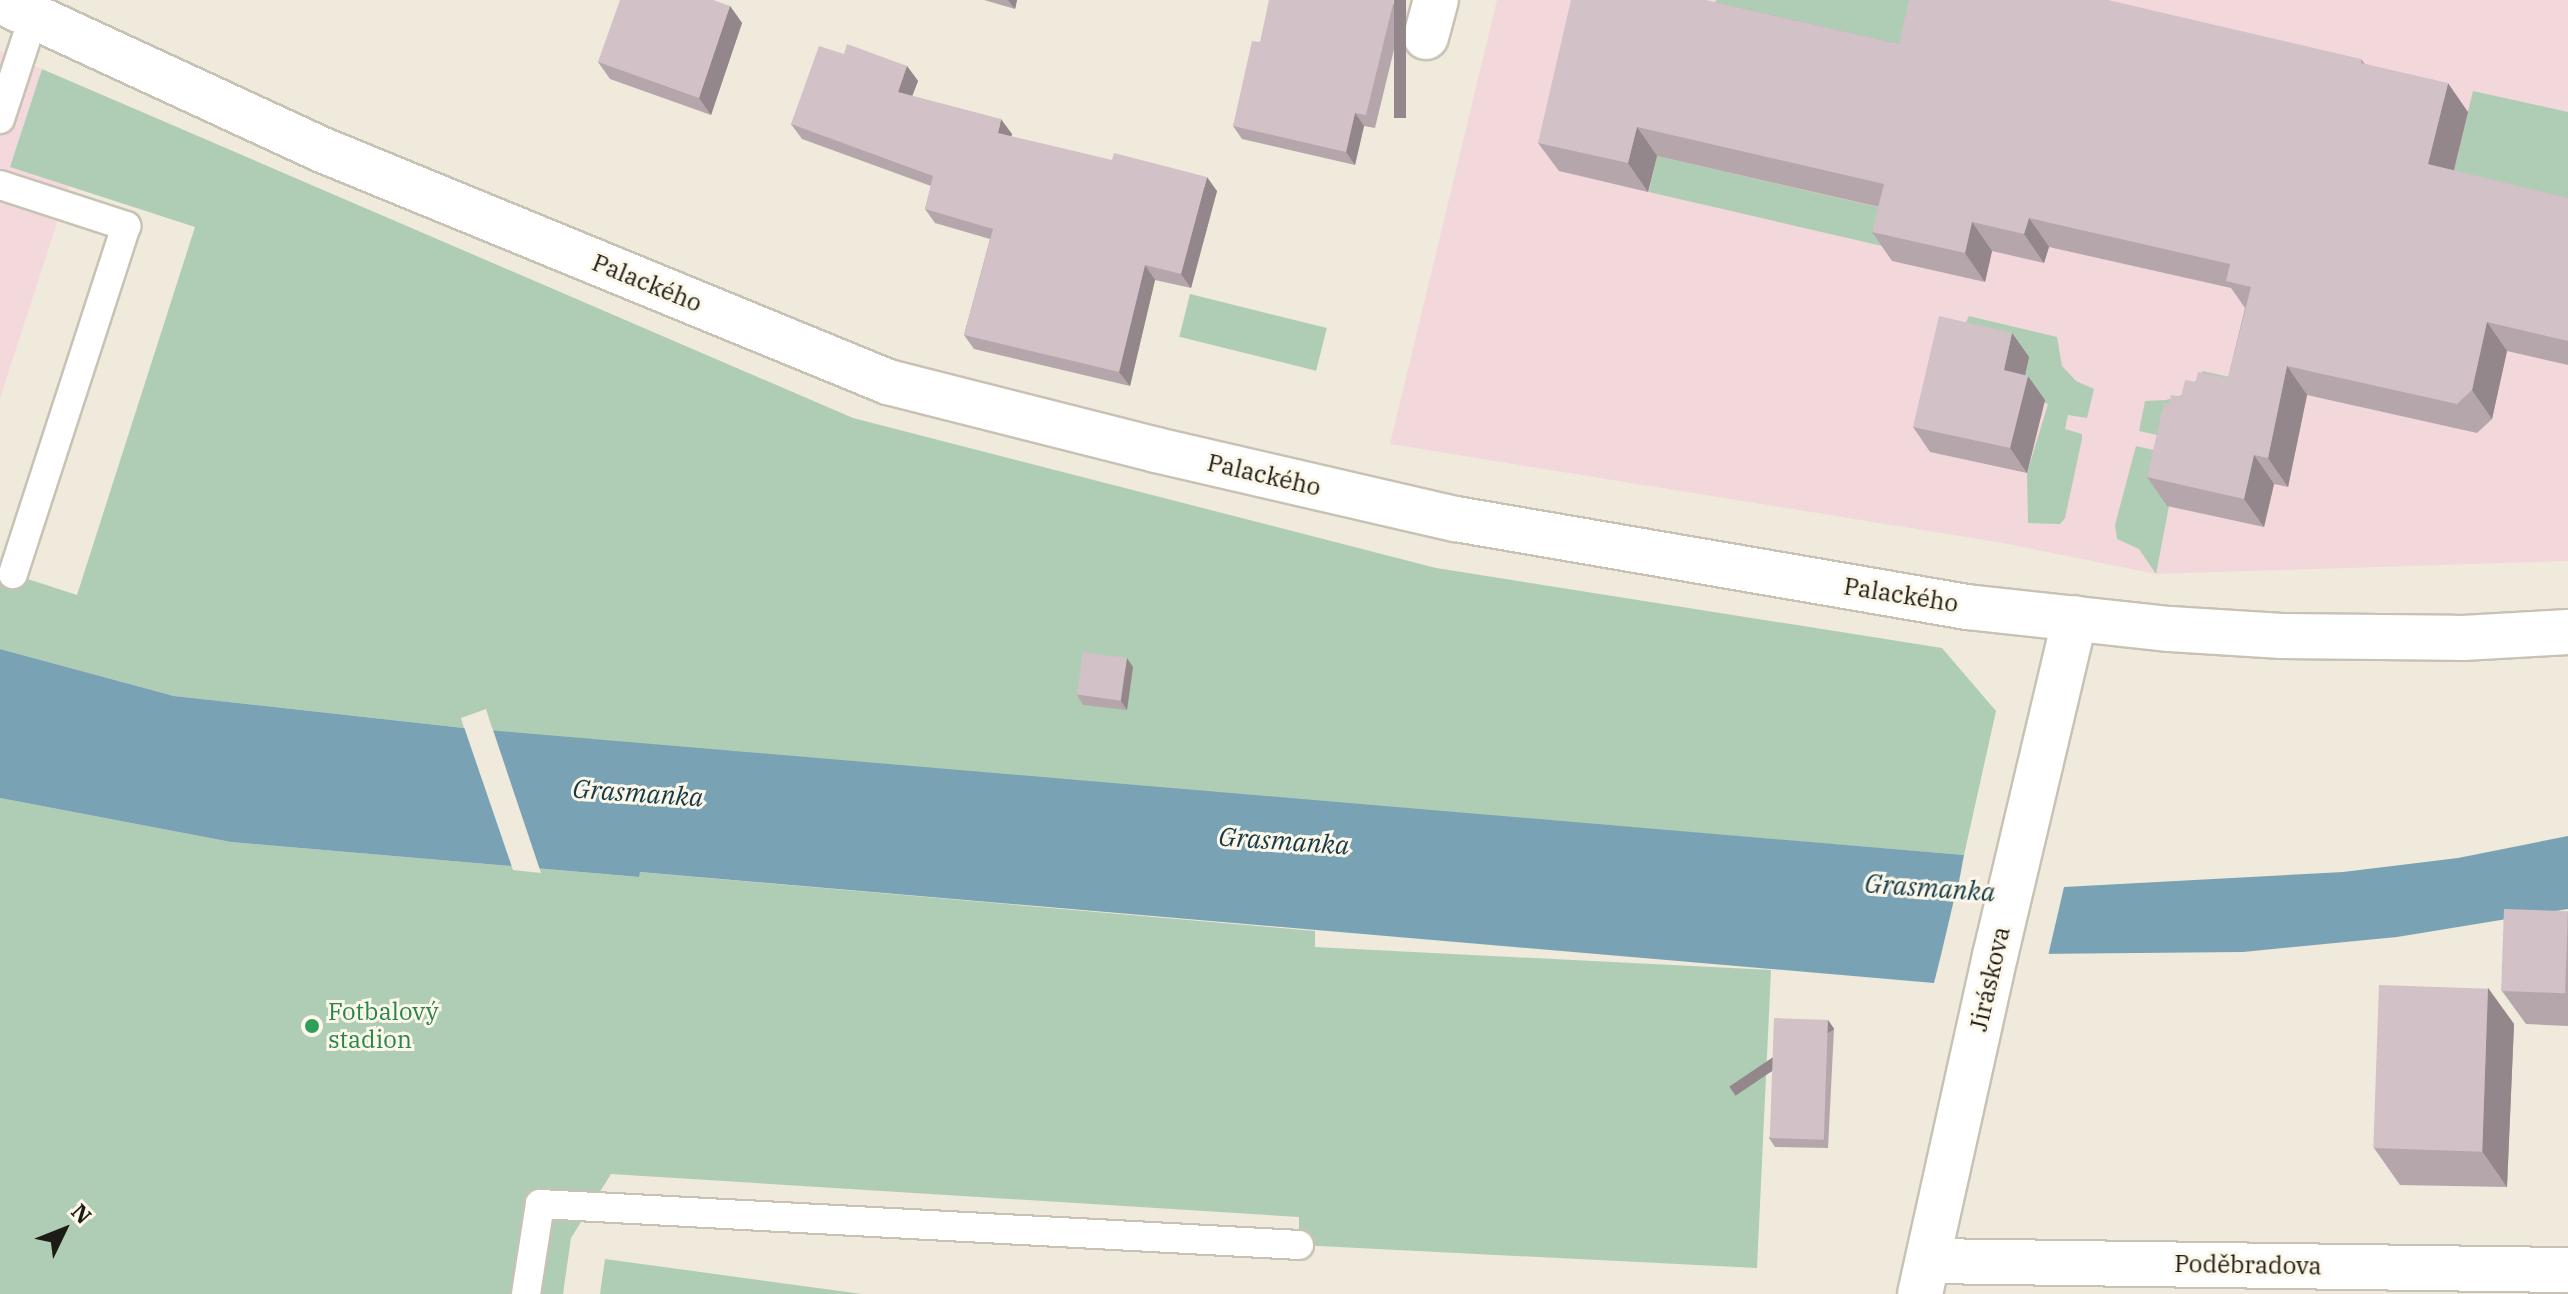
<!DOCTYPE html>
<html>
<head>
<meta charset="utf-8">
<style>
  body { margin:0 }
  #map { position:relative; width:2568px; height:1294px; overflow:hidden; background:#efeadb; font-family:"IBM Plex Serif",serif }
  div>[style] { position:absolute }
  [style*='--x'] { left:calc(var(--x)*1px); top:calc(var(--y)*1px); width:calc(var(--w)*1px); rotate:calc(var(--a)*1deg) }
  .commercial>* { inset:0; background:#f3d8dc }
  .education>* { inset:0; background:#f3d8db }
  .green>* { inset:0; background:#afcdb4; transform-origin:0 0 }
  .water>* { inset:0; background:#79a3b5 }
  .pier>* { inset:0; background:#efeadb }
  .roads { filter:drop-shadow(2px 0 #c7c2b4) drop-shadow(-2px 0 #c7c2b4) drop-shadow(0 2px #c7c2b4) drop-shadow(0 -2px #c7c2b4) }
  .service>* { height:28px; margin:-14px; padding:0 14px; transform-origin:14px; border-radius:14px; background:#fff }
  .minor>* { height:44px; margin:-22px; padding:0 22px; transform-origin:22px; border-radius:22px; background:#fff }
  .wall>* { inset:0; background:#b5a6ab }
  .shaded-wall>* { inset:0; background:#93878b; transform-origin:0 0 }
  .building>* { inset:0; background:#d2c1c7; transform-origin:0 0 }
  .dots>* { width:22px; height:22px; translate:-50% -50%; box-sizing:border-box; border:4px solid #fcf7e8; border-radius:50% }
  span { translate:-50% -50%; white-space:nowrap; text-align:center; line-height:1.15; -webkit-text-stroke:6px #fcf7e8; paint-order:stroke }
  .street-label { font-size:24px; color:#1d1b16 }
  .leisure-label { font-size:24px; color:#27864d }
  .left { translate:0 -50%; text-align:left }
  .water-label { font-size:26px; color:#153b4a; font-style:italic }
  .north { position:absolute; left:24px; top:1190px; width:80px; height:80px; -webkit-text-stroke:6px #fcf7e8; paint-order:stroke; rotate:47deg; font-size:22px; font-weight:700; line-height:32px; text-align:center; color:#1d1b16 }
  .north::after { content:''; display:block; margin:auto; width:28px; height:36px; background:#1d1b16; clip-path:polygon(50% 0,100% 100%,50% 72%,0 100%) }
</style>
</head>
<body>
<div id="map">
  <div class="commercial">
    <i style="clip-path:polygon(0 51px,42px 69px,11px 167px,69px 186px,0 398px)"></i>
  </div>
  <div class="education">
    <i style="clip-path:polygon(1497px 0,2568px 0,2568px 561px,2156px 574px,2003px 543px,1390px 444px)"></i>
  </div>
  <div class="green">
    <i style="clip-path:polygon(1716px 0,1936px 0,1919px 73px,1710px 25px)"></i>
    <i style="clip-path:polygon(42px 69px,853px 418px,1436px 568px,1942px 648px,1996px 711px,1964px 855px,596px 742px,493px 731px,486px 709px,461px 718px,464px 728px,174px 696px,0 649px,0 570px,77px 595px,195px 227px,10px 167px)"></i>
    <i style="clip-path:polygon(2473px 91px,2568px 112px,2568px 222px,2448px 193px)"></i>
    <i style="left:1657px;top:156px;width:253px;height:37px;rotate:13deg"></i>
    <i style="left:1190px;top:294px;width:141px;height:44px;rotate:14deg"></i>
    <i style="clip-path:polygon(1969px 316px,2057px 337px,2062px 366px,2076px 381px,2094px 389px,2087px 418px,2068px 415px,2065px 429px,2082px 434px,2082px 439px,2065px 518px,2060px 524px,2028px 523px,2027px 473px,2048px 404px,2021px 394px,1957px 340px)"></i>
    <i style="clip-path:polygon(2203px 371px,2291px 391px,2178px 459px,2156px 574px,2139px 549px,2117px 539px,2115px 525px,2136px 446px,2154px 450px,2157px 435px,2139px 431px,2145px 401px,2166px 400px,2185px 394px)"></i>
    <i style="clip-path:polygon(0 798px,231px 842px,638px 877px,639px 872px,1315px 931px,1315px 947px,1771px 970px,1757px 1268px,1299px 1245px,1299px 1217px,611px 1174px,571px 1238px,563px 1294px,0 1294px)"></i>
    <i style="clip-path:polygon(605px 1259px,862px 1294px,600px 1294px)"></i>
  </div>
  <div class="water">
    <i style="clip-path:polygon(0 649px,174px 696px,464px 728px,1964px 855px,1958px 887px,2064px 887px,2343px 872px,2458px 858px,2568px 836px,2568px 909px,2397px 937px,2243px 952px,1941px 955px,1934px 983px,640px 872px,639px 877px,231px 842px,0 798px)"></i>
  </div>
  <div class="pier">
    <i style="clip-path:polygon(463px 724px,492px 727px,541px 873px,513px 870px)"></i>
    <i style="clip-path:polygon(1957px 887px,2064px 887px,2048px 956px,1941px 955px)"></i>
  </div>
  <div class="roads">
    <div class="service">
      <i style="--x:0;--y:119;--w:109;--a:-71.9"></i>
      <i style="--x:0;--y:185;--w:133;--a:18"></i>
      <i style="--x:126;--y:226;--w:366;--a:108"></i>
      <i style="--x:526;--y:1294;--w:91;--a:-81.2"></i>
      <i style="--x:540;--y:1204;--w:760;--a:3.09"></i>
    </div>
    <div class="minor">
      <i style="--x:0;--y:1;--w:358;--a:24.8"></i>
      <i style="--x:325;--y:151;--w:609;--a:22.31"></i>
      <i style="--x:888;--y:382;--w:276;--a:14.2"></i>
      <i style="--x:1156;--y:450;--w:308;--a:13"></i>
      <i style="--x:1456;--y:519;--w:519;--a:9.77"></i>
      <i style="--x:1967;--y:607;--w:204;--a:6.2"></i>
      <i style="--x:2170;--y:629;--w:112;--a:3.6"></i>
      <i style="--x:2282;--y:636;--w:181;--a:0.6"></i>
      <i style="--x:2463;--y:638;--w:105;--a:-3.3"></i>
      <i style="--x:1426;--y:37;--w:38;--a:-75"></i>
      <i style="--x:1928;--y:1261;--w:640;--a:0.81"></i>
      <i style="--x:1920;--y:1294;--w:346;--a:-77.5"></i>
      <i style="--x:1995;--y:956;--w:347;--a:-76.7"></i>
    </div>
  </div>
  <div class="wall">
    <i style="clip-path:polygon(984px 0,1017px 0,1015px 9px)"></i>
    <i style="clip-path:polygon(1406px 0,1375px 128px,1364px 126px,1355px 165px,1242px 139px,1233px 126px,1260px 42px)"></i>
    <i style="clip-path:polygon(1715px 2px,1899px 44px,2361px 59px,2365px 64px,2468px 112px,2454px 171px,2568px 198px,2568px 365px,2507px 351px,2492px 419px,2477px 433px,2307px 395px,2288px 487px,2274px 484px,2264px 527px,2167px 506px,2147px 477px,2169px 404px,2181px 397px,2196px 382px,2228px 378px,2245px 308px,2231px 288px,2049px 247px,2044px 263px,1992px 251px,1985px 282px,1892px 261px,1872px 232px,1879px 207px,1657px 156px,1648px 192px,1559px 171px,1538px 143px)"></i>
    <i style="clip-path:polygon(730px 6px,742px 23px,711px 115px,610px 79px,598px 62px)"></i>
    <i style="clip-path:polygon(844px 54px,907px 66px,918px 81px,912px 96px,1012px 134px,1011px 137px,1217px 191px,1191px 288px,1155px 280px,1130px 386px,974px 349px,964px 335px,990px 239px,935px 223px,925px 209px,931px 186px,802px 139px,791px 124px)"></i>
    <i style="clip-path:polygon(2012px 333px,2029px 357px,2025px 375px,2045px 400px,2027px 473px,1930px 452px,1913px 427px)"></i>
    <i style="clip-path:polygon(1133px 667px,1127px 710px,1083px 705px,1077px 695px)"></i>
    <i style="clip-path:polygon(2568px 911px,2568px 1026px,2526px 1024px,2502px 991px)"></i>
    <i style="clip-path:polygon(2488px 988px,2514px 1024px,2507px 1187px,2400px 1185px,2374px 1148px)"></i>
    <i style="clip-path:polygon(1828px 1020px,1834px 1029px,1828px 1148px,1775px 1147px,1769px 1138px)"></i>
  </div>
  <div class="shaded-wall">
    <i style="clip-path:polygon(1008px 0,1017px 0,1015px 9px)"></i>
    <i style="left:1394px;top:0;width:12px;height:118px"></i>
    <i style="clip-path:polygon(730px 6px,742px 23px,711px 115px,699px 98px)"></i>
    <i style="clip-path:polygon(907px 66px,918px 81px,908px 107px,898px 92px)"></i>
    <i style="clip-path:polygon(2448px 83px,2468px 112px,2448px 193px,2428px 164px)"></i>
    <i style="clip-path:polygon(1355px 113px,1364px 126px,1355px 165px,1346px 152px)"></i>
    <i style="clip-path:polygon(1001px 119px,1012px 134px,1008px 148px,998px 133px)"></i>
    <i style="clip-path:polygon(1637px 127px,1657px 156px,1648px 192px,1628px 163px)"></i>
    <i style="clip-path:polygon(1207px 177px,1217px 191px,1191px 288px,1181px 274px)"></i>
    <i style="clip-path:polygon(2029px 218px,2049px 247px,2044px 263px,2024px 234px)"></i>
    <i style="clip-path:polygon(1972px 222px,1992px 251px,1985px 282px,1965px 253px)"></i>
    <i style="clip-path:polygon(1145px 265px,1155px 280px,1130px 386px,1119px 372px)"></i>
    <i style="clip-path:polygon(2487px 322px,2507px 351px,2492px 419px,2472px 390px)"></i>
    <i style="clip-path:polygon(2012px 333px,2029px 357px,2021px 394px,2004px 370px)"></i>
    <i style="clip-path:polygon(2287px 366px,2307px 395px,2288px 487px,2268px 458px)"></i>
    <i style="clip-path:polygon(2028px 376px,2045px 400px,2027px 473px,2010px 448px)"></i>
    <i style="clip-path:polygon(2254px 455px,2274px 484px,2264px 527px,2244px 499px)"></i>
    <i style="clip-path:polygon(1127px 658px,1133px 667px,1127px 710px,1121px 701px)"></i>
    <i style="clip-path:polygon(2488px 988px,2514px 1024px,2507px 1187px,2482px 1151px)"></i>
    <i style="left:1828px;top:1020px;width:11px;height:119px;rotate:56deg"></i>
  </div>
  <div class="building">
    <i style="clip-path:polygon(620px 0,713px 0,730px 6px,699px 98px,598px 62px)"></i>
    <i style="clip-path:polygon(1269px 0,1394px 0,1366px 115px,1355px 113px,1346px 152px,1233px 126px,1252px 41px,1260px 42px)"></i>
    <i style="clip-path:polygon(1571px 0,1706px 0,1899px 44px,1909px 0,2108px 0,2361px 59px,2361px 63px,2448px 83px,2428px 164px,2568px 198px,2568px 341px,2487px 322px,2472px 390px,2457px 404px,2287px 366px,2268px 458px,2254px 455px,2244px 499px,2147px 477px,2164px 403px,2169px 404px,2171px 395px,2181px 397px,2185px 380px,2196px 382px,2198px 372px,2228px 378px,2251px 287px,2226px 281px,2230px 264px,2029px 218px,2024px 234px,1972px 222px,1965px 253px,1872px 232px,1884px 184px,1637px 127px,1628px 163px,1538px 143px)"></i>
    <i style="clip-path:polygon(847px 44px,907px 66px,898px 92px,1001px 119px,998px 133px,1112px 160px,1114px 153px,1207px 177px,1181px 274px,1145px 265px,1119px 372px,964px 335px,993px 229px,925px 209px,933px 176px,791px 124px,819px 46px,844px 54px)"></i>
    <i style="clip-path:polygon(1939px 316px,2012px 333px,2004px 370px,2028px 376px,2010px 448px,1913px 427px)"></i>
    <i style="left:1083px;top:652px;width:44px;height:43px;rotate:8deg"></i>
    <i style="left:2504px;top:909px;width:64px;height:82px;rotate:2deg"></i>
    <i style="left:2379px;top:985px;width:109px;height:163px;rotate:2deg"></i>
    <i style="left:1774px;top:1018px;width:54px;height:120px;rotate:2deg"></i>
  </div>
  <div class="dots">
    <i style="left:312px;top:1026px;background:#2e9e5b"></i>
  </div>
  <div class="street-label">
    <span style="left:647px;top:283px;rotate:22deg">Palackého</span>
    <span style="left:1264px;top:475px;rotate:13deg">Palackého</span>
    <span style="left:1901px;top:595px;rotate:9deg">Palackého</span>
    <span style="left:1990px;top:979px;rotate:-77deg">Jiráskova</span>
    <span style="left:2248px;top:1265px;rotate:1deg">Poděbradova</span>
  </div>
  <div class="leisure-label">
    <span class="left" style="left:328px;top:1026px">Fotbalový<br>stadion</span>
  </div>
  <div class="water-label">
    <span style="left:638px;top:793px;rotate:4deg">Grasmanka</span>
    <span style="left:1284px;top:841px;rotate:4deg">Grasmanka</span>
    <span style="left:1930px;top:888px;rotate:4deg">Grasmanka</span>
  </div>
  <div class="north">N</div>
</div>
</body>
</html>
